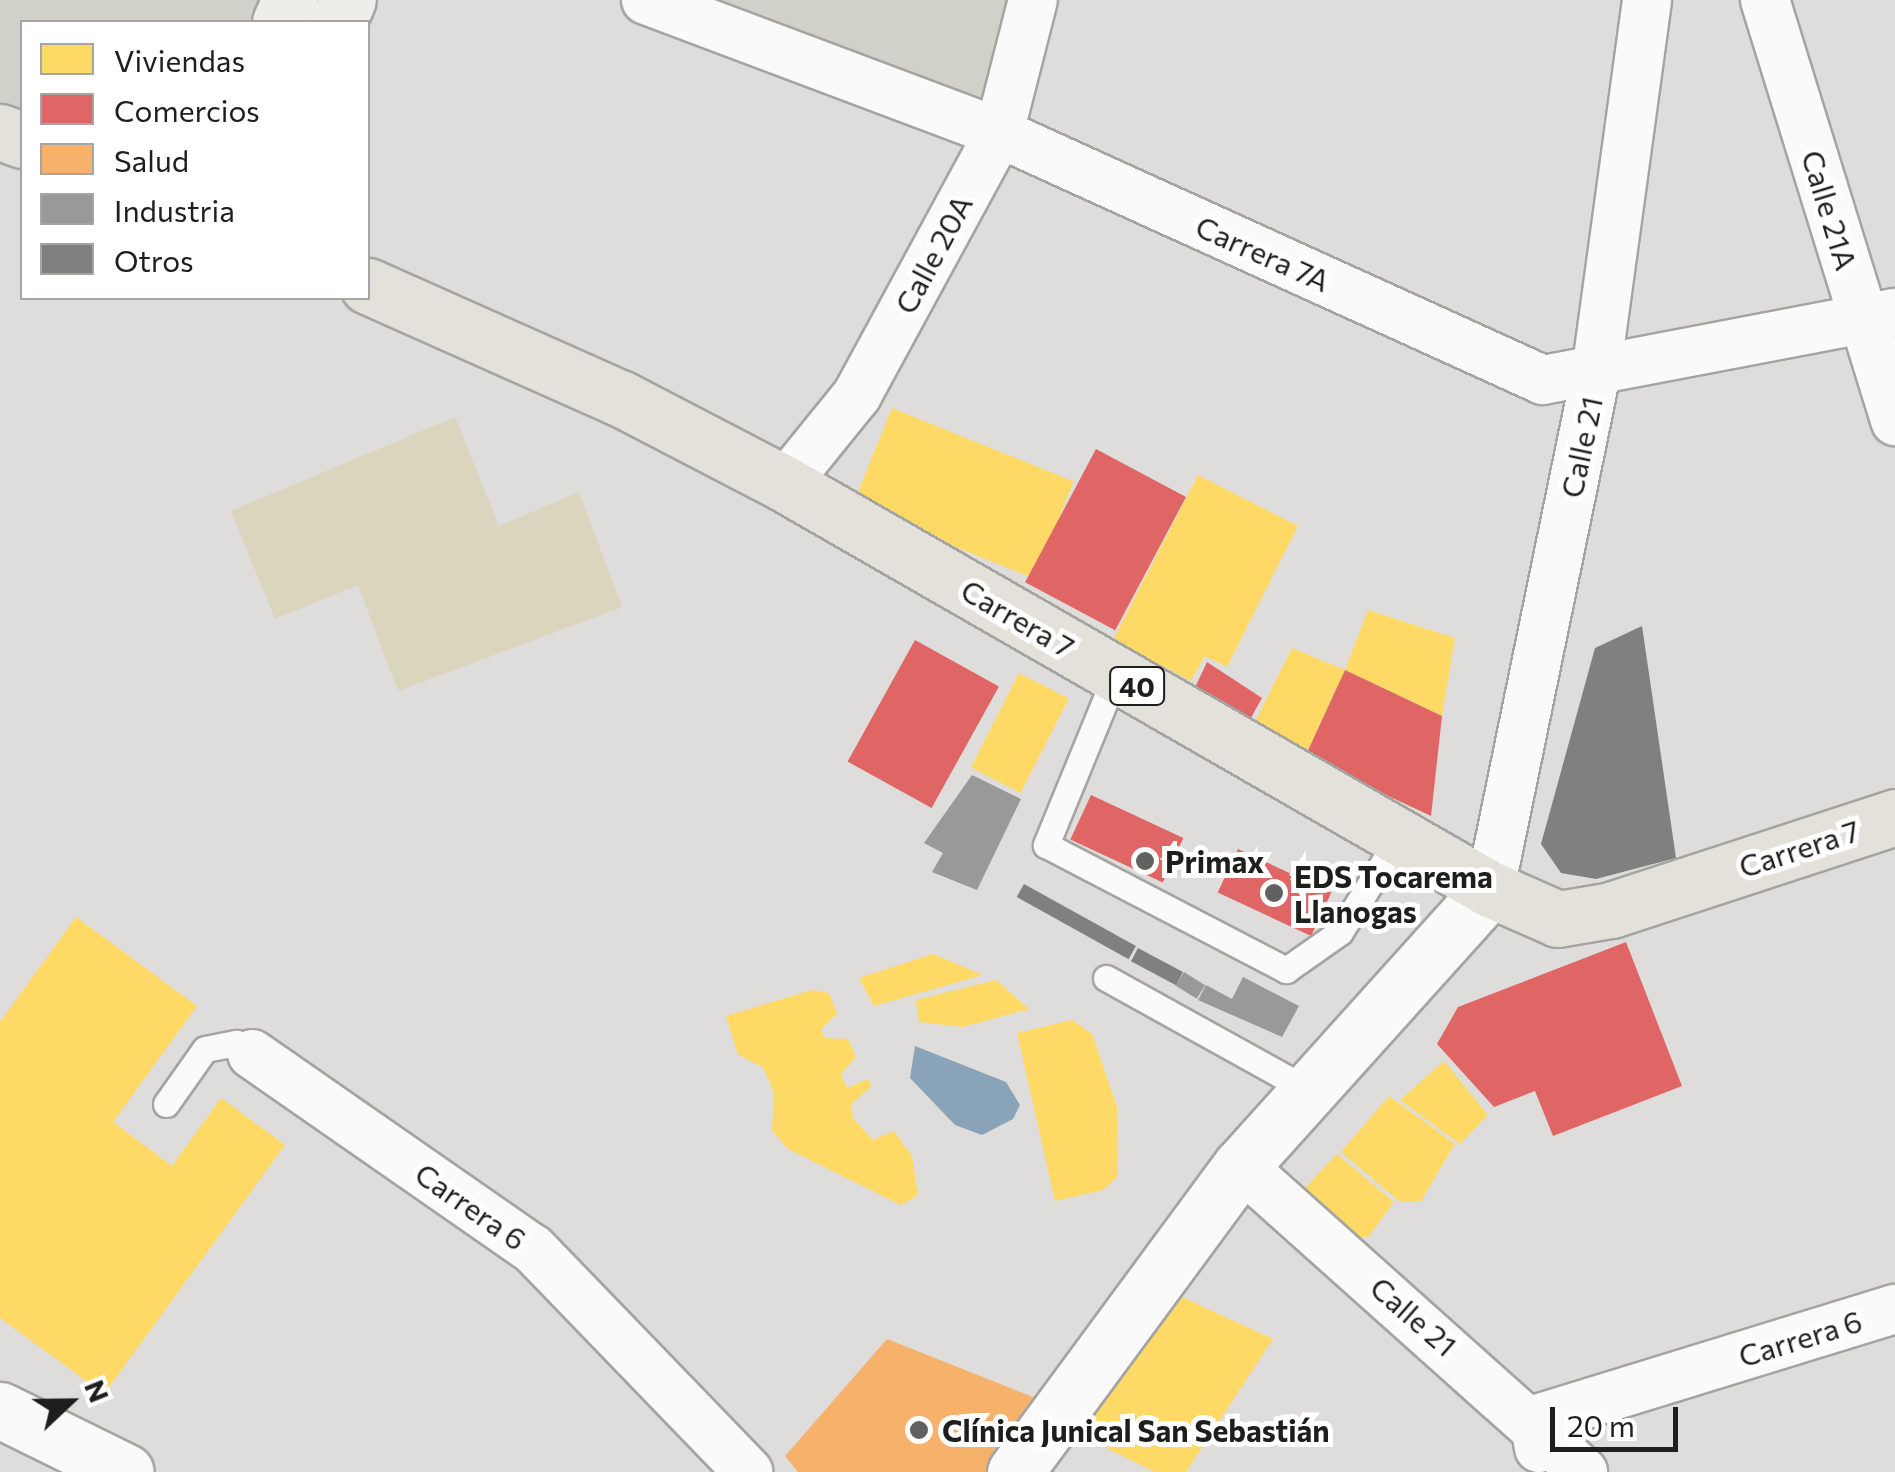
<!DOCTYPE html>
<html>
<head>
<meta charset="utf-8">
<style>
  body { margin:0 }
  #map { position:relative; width:1895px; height:1472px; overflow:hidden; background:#dedddb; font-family:Commissioner,sans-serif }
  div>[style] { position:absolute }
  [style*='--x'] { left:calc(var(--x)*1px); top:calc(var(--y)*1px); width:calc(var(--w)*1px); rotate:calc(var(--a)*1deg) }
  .built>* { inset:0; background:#d2d1c9 }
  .green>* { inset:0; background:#dcd5be }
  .water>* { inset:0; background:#89a3b8 }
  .homes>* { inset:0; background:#ffd966; transform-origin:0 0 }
  .shops>* { inset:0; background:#e06666; transform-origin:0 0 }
  .health>* { inset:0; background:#f6b26b }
  .industry>* { inset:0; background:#999; transform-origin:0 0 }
  .building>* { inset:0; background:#80807e; transform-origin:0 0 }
  .roads { filter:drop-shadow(2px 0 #a4a4a2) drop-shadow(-2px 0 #a4a4a2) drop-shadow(0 2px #a4a4a2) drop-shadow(0 -2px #a4a4a2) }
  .service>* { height:25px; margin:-12.5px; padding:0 12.5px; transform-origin:12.5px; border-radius:12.5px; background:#fafafa }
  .minor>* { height:48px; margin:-24px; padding:0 24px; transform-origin:24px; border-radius:24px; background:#fafafa }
  .tertiary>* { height:55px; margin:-27.5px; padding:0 27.5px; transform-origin:27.5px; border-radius:27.5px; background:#fafafa }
  .secondary>* { height:55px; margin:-27.5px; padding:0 27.5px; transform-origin:27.5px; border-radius:27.5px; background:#efede9 }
  .primary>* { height:55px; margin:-27.5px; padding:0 27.5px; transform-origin:27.5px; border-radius:27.5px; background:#e3e1da }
  .dots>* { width:28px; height:28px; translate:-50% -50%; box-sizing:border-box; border:5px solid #fff; border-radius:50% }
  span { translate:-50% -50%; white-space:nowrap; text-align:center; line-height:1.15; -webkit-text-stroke:10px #fff; paint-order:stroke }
  .shield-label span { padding:2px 8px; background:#fff; border:2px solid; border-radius:8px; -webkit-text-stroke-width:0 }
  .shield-label { font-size:28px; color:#1e1e1c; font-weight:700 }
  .street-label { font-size:30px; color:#1e1e1c }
  .poi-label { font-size:30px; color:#1e1e1c; font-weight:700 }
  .left { translate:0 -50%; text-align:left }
  .legend { position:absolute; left:20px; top:20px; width:350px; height:280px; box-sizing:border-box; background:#fff; border:2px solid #a5a5a4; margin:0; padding:12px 18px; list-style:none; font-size:30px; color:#1e1e1c }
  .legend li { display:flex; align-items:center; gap:20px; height:50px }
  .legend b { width:50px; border:2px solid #a5a5a4 }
  .north { position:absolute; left:20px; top:1352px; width:100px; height:100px; -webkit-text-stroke:8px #fff; paint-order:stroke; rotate:68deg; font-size:28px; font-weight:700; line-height:40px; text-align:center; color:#1e1e1c }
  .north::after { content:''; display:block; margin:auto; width:35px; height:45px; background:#1e1e1c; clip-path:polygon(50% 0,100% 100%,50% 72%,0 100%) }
  .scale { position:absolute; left:1550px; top:1407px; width:128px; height:45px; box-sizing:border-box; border:5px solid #1e1e1c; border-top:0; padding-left:12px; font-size:30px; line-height:35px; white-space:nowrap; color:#1e1e1c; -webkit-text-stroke:8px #fff; paint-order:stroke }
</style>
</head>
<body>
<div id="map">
  <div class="built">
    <i style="clip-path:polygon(0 0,290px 0,280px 22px,22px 22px,22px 140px,0 131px)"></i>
    <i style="clip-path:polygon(646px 0,1033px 0,999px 133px)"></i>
  </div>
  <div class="green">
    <i style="clip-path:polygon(455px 417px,499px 526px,579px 492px,622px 607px,398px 691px,358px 585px,275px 619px,231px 511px)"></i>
  </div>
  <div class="water">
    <i style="clip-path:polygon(915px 1046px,1006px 1082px,1020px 1105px,1013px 1119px,982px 1135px,955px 1125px,910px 1078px)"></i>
  </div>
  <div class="homes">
    <i style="left:892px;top:408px;width:196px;height:105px;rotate:22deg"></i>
    <i style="clip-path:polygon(1198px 475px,1298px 526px,1227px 667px,1205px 656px,1191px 681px,1113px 640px)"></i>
    <i style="clip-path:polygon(1368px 610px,1455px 638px,1442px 716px,1345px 670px,1305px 757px,1256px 720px,1292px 648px,1345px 670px)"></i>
    <i style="left:1019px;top:673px;width:56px;height:106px;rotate:27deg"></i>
    <i style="clip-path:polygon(76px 917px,197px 1006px,113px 1122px,172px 1166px,221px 1098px,285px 1145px,104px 1394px,0 1318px,0 1022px)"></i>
    <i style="clip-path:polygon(933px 954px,983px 975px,874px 1006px,859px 978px)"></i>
    <i style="clip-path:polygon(996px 980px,1029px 1009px,963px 1027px,919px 1022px,916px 1000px)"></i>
    <i style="clip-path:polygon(812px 990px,829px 993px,837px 1014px,821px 1029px,825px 1038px,848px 1039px,856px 1057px,841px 1074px,847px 1088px,868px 1079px,871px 1087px,851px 1104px,853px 1118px,873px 1140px,894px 1131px,912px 1156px,918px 1195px,901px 1205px,788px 1149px,772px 1131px,774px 1093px,763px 1067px,738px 1055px,726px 1016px)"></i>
    <i style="clip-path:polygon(1072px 1020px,1092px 1034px,1117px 1107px,1118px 1176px,1103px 1190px,1055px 1201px,1017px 1033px)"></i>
    <i style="clip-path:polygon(1444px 1061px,1488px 1115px,1460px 1144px,1400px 1100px)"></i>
    <i style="clip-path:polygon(1389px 1096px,1455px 1144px,1421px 1201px,1399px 1201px,1341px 1152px)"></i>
    <i style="clip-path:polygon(1337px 1154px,1394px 1202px,1369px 1236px,1356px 1239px,1300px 1193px)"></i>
    <i style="clip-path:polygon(1182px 1297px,1273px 1339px,1186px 1472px,1155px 1472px,1078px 1434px)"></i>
  </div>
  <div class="shops">
    <i style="left:1096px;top:449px;width:102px;height:151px;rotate:28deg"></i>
    <i style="left:915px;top:640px;width:96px;height:139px;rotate:29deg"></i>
    <i style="clip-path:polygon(1207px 662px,1262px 698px,1248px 723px,1192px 694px)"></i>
    <i style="clip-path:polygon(1345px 670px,1442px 716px,1431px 816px,1305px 757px)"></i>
    <i style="left:1091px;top:795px;width:102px;height:49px;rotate:25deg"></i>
    <i style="left:1238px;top:849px;width:103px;height:48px;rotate:25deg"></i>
    <i style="clip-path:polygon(1626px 942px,1682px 1086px,1553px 1136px,1535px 1091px,1494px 1107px,1437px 1044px,1458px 1007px)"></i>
  </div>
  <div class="health">
    <i style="clip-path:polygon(887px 1339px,1051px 1404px,998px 1472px,798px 1472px,785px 1456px)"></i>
  </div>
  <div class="industry">
    <i style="clip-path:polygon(972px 775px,1021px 799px,977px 890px,932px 872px,943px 853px,924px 843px)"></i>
    <i style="left:1184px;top:972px;width:25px;height:16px;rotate:32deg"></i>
    <i style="clip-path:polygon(1243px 977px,1299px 1006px,1282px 1037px,1198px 1000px,1206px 985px,1232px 999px)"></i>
  </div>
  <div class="building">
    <i style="clip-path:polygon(1642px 626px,1676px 858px,1596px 879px,1561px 873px,1541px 844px,1595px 648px)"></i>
    <i style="left:1024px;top:884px;width:128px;height:15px;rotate:29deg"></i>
    <i style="left:1138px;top:948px;width:51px;height:15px;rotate:28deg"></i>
  </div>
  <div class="roads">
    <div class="service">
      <i style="--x:1116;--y:674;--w:185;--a:112.3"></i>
      <i style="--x:1046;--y:845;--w:271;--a:27.5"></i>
      <i style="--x:1286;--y:970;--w:66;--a:-35.1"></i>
      <i style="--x:1340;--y:932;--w:113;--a:-58"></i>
      <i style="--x:1106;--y:978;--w:233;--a:29"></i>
      <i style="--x:166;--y:1104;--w:67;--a:-54.7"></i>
      <i style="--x:205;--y:1049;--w:32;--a:-11"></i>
      <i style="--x:236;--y:1043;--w:19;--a:35"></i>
    </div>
    <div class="minor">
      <i style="--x:646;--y:0;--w:377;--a:20.6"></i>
      <i style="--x:999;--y:133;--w:597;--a:24.42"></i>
      <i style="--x:1543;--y:380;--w:358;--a:-10.8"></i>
      <i style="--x:1765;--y:0;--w:441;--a:72.8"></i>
      <i style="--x:785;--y:484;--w:114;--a:-51"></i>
      <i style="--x:857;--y:395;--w:298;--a:-61.5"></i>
      <i style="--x:999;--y:133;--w:137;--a:-75.7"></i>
      <i style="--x:1490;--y:889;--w:527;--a:-78.39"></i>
      <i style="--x:1596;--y:373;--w:376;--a:-82.2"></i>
      <i style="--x:252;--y:1054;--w:342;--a:34.8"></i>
      <i style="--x:533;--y:1249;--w:310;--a:46"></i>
      <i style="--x:1241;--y:1166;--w:459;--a:41.8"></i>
      <i style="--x:1539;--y:1448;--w:28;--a:-100"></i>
      <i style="--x:1534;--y:1420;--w:378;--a:-17.1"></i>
    </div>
    <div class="tertiary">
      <i style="--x:0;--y:1410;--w:140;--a:26.2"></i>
      <i style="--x:1015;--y:1472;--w:380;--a:-53.6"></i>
      <i style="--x:1241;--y:1166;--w:372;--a:-48"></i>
    </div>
    <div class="secondary">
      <i style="--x:280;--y:22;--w:24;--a:-66"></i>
      <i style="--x:338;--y:22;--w:24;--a:-66"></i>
    </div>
    <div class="primary">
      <i style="--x:0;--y:132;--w:23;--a:20"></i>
      <i style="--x:368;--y:286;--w:278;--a:24"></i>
      <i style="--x:622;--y:399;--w:184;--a:27.5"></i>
      <i style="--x:785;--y:484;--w:813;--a:29.88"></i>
      <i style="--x:1490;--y:889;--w:74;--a:23.8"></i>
      <i style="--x:1558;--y:919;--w:54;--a:-9.6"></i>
      <i style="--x:1611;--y:910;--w:299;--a:-18.1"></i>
    </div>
  </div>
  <div class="dots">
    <i style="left:1145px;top:861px;background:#61615f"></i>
    <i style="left:1274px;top:893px;background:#61615f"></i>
    <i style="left:919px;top:1430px;background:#61615f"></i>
  </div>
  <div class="shield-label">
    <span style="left:1137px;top:686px">40</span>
  </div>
  <div class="street-label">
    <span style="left:1830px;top:210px;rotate:73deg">Calle 21A</span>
    <span style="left:1263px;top:253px;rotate:24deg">Carrera 7A</span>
    <span style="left:933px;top:254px;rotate:-62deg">Calle 20A</span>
    <span style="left:1581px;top:447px;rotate:-78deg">Calle 21</span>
    <span style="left:1018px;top:618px;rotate:30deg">Carrera 7</span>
    <span style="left:1799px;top:848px;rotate:-18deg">Carrera 7</span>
    <span style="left:471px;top:1206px;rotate:35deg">Carrera 6</span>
    <span style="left:1414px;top:1316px;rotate:41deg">Calle 21</span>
    <span style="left:1800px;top:1338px;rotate:-17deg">Carrera 6</span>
  </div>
  <div class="poi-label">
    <span class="left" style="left:1165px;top:861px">Primax</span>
    <span class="left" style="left:1294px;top:893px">EDS Tocarema<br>Llanogas</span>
    <span class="left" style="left:942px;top:1430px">Clínica Junical San Sebastián</span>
  </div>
  <ul class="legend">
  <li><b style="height:28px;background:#ffd966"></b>Viviendas</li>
  <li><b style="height:28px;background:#e06666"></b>Comercios</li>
  <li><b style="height:28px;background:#f6b26b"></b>Salud</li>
  <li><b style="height:28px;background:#999"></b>Industria</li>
  <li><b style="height:28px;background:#80807e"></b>Otros</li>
  </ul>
  <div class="north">N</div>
  <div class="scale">20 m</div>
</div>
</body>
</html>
